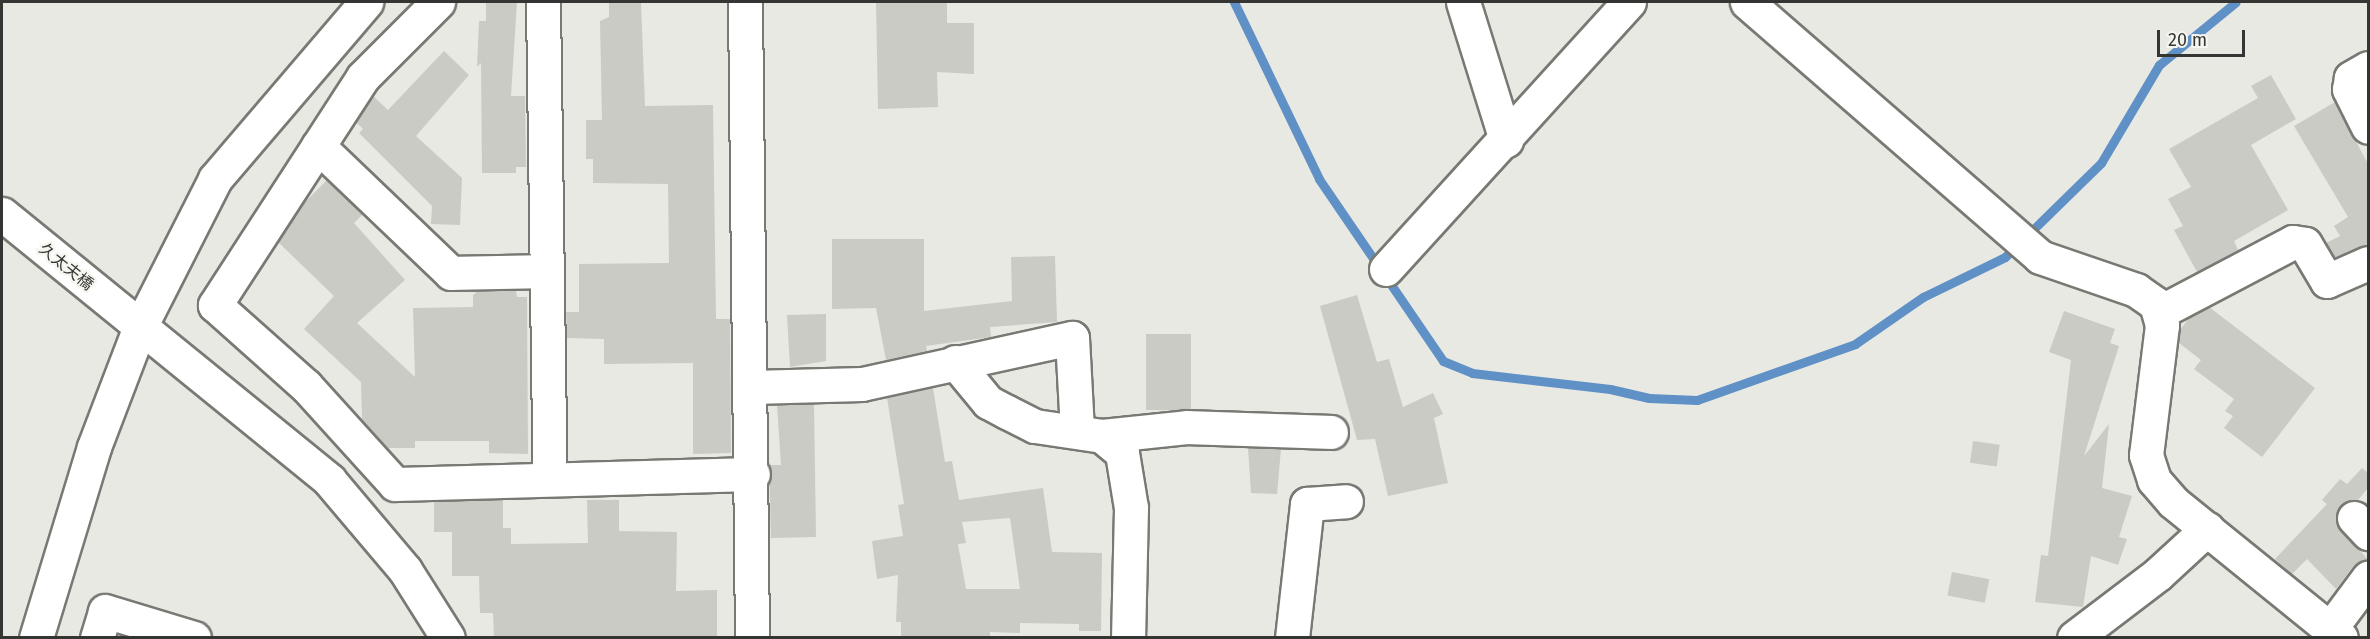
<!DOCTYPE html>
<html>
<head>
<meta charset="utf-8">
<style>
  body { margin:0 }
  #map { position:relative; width:2370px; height:639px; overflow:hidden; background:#e8e9e3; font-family:"Fira Sans","Noto Sans JP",sans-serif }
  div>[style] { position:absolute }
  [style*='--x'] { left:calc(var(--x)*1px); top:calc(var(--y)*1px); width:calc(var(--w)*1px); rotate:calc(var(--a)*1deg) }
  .stream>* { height:9px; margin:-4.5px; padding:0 4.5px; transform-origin:4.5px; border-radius:4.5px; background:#5f90c6 }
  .building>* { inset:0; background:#cacbc5; transform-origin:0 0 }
  .roads { filter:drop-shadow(2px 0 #797974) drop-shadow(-2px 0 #797974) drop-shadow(0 2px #797974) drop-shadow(0 -2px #797974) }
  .street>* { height:33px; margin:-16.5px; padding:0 16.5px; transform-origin:16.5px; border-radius:16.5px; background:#fff }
  .secondary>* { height:33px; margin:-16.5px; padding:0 16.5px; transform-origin:16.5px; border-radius:16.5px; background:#fff }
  span { translate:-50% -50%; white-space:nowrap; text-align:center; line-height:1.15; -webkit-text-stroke:4.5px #f5f6f0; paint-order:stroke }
  .street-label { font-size:16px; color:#353533 }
  .frame { position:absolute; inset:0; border:3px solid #353533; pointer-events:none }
  .scale { position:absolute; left:2157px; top:30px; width:88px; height:27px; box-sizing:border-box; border:3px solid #353533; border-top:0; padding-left:8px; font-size:18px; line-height:21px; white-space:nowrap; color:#353533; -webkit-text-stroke:4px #f5f6f0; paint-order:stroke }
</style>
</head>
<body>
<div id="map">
  <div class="stream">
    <i style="--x:1234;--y:2;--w:196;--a:64.3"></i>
    <i style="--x:1319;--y:179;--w:220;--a:55.7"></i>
    <i style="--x:1443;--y:361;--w:31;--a:22"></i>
    <i style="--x:1472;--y:373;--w:139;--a:6.6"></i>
    <i style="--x:1610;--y:389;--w:40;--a:13"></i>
    <i style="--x:1649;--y:398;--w:48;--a:2.4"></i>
    <i style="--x:1697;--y:400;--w:168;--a:-19.5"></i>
    <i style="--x:1855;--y:344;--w:83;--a:-34.7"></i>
    <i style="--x:1923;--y:297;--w:91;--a:-26"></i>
    <i style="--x:2005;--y:257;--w:134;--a:-44.4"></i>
    <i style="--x:2101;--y:163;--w:114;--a:-59.4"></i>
    <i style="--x:2159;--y:65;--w:99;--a:-39.3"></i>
  </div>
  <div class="building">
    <i style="clip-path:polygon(486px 2px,517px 2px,511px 96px,525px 96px,526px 167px,516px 167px,516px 173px,482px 173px,481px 63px,477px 67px,479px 21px,486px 21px)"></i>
    <i style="clip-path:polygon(609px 2px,641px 2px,645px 106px,713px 105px,716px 319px,730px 319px,731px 453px,693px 454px,693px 363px,604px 364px,604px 339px,567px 338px,566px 312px,579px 312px,579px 264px,669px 263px,668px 184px,593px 183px,593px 159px,586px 159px,586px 120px,602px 120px,600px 21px,609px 17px)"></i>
    <i style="clip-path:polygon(876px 2px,947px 2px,947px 23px,974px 23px,974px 74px,937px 72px,938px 107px,878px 109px)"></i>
    <i style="clip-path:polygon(444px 51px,469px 75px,416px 136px,462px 178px,460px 225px,431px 224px,432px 206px,359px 133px,363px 129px,356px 122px,373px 96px,388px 110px)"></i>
    <i style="clip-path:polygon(2271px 75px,2296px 119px,2251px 145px,2288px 210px,2234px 241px,2238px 250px,2197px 272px,2174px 230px,2183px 226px,2168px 199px,2191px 187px,2169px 149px,2258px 98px,2251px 86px)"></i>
    <i style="clip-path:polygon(2335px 102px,2368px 164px,2368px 245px,2335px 257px,2326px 243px,2340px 236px,2334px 226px,2348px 217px,2294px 126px)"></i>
    <i style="clip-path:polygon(327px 180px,363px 214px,354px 223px,405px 280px,357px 323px,415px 377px,413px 308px,473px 307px,473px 295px,478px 291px,516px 291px,517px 297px,527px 297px,528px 454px,489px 453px,489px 441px,415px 441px,415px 448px,388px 448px,362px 419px,361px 382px,304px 329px,334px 296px,278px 242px,301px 206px)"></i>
    <i style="clip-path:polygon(832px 239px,924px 239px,924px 311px,1012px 301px,1011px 257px,1055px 256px,1057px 322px,990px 327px,991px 337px,926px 346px,927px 351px,886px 360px,876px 308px,832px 309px)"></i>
    <i style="clip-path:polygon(1357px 295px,1377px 362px,1389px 359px,1403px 407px,1433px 393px,1443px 414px,1434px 418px,1448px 483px,1388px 496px,1375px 439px,1357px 440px,1320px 306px)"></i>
    <i style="clip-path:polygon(2209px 307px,2315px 388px,2262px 457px,2224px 428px,2233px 416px,2225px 411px,2234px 399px,2194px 369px,2201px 360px,2179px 343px,2180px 330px,2189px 318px)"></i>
    <i style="clip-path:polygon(2064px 311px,2115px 329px,2110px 343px,2119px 346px,2084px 456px,2109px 424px,2102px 488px,2132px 496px,2119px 537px,2127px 539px,2118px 565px,2091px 556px,2083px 607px,2035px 602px,2041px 555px,2048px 556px,2071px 360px,2049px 352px)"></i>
    <i style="clip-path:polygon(826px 314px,826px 361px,790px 367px,787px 315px)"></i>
    <i style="left:1146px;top:334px;width:45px;height:76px"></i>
    <i style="clip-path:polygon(evenodd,933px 388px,945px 462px,952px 461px,959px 500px,1043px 488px,1052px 552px,1102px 553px,1101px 631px,1079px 631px,1079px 624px,1020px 623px,1020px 633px,990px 632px,990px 638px,901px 638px,901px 622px,896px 622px,898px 575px,877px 579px,872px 541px,903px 536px,898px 505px,904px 504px,887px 398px,933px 388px,1010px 518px,1020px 589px,966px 589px,958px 544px,966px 543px,962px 522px,1010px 518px)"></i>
    <i style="clip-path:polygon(814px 404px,816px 537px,771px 538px,769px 465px,781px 465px,777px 405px)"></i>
    <i style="left:1973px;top:441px;width:27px;height:22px;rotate:8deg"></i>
    <i style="clip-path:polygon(1248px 448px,1281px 449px,1277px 494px,1251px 493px)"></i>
    <i style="clip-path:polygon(2362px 468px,2368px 473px,2368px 488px,2358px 500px,2341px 505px,2336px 522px,2368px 560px,2353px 566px,2336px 589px,2307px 559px,2292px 574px,2275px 559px,2327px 504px,2322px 500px,2340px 479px,2347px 484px)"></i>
    <i style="clip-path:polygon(503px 500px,503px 528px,511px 528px,511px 544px,588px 543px,587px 500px,619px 500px,619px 531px,677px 532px,676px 591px,717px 590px,717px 638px,494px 638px,493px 613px,480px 613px,479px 576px,452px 576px,452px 532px,434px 532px,434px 502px)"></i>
    <i style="left:1952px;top:572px;width:38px;height:24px;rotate:11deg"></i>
  </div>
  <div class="roads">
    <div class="street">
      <i style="--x:438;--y:2;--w:106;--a:135"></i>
      <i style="--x:363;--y:77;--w:272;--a:123"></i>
      <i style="--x:215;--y:305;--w:122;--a:41.7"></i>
      <i style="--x:306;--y:386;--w:132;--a:47.8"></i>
      <i style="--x:395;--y:484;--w:358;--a:-1.6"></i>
      <i style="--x:543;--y:2;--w:477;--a:89.2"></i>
      <i style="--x:745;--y:2;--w:636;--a:89.37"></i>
      <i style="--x:1463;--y:2;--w:145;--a:72.7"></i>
      <i style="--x:1747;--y:2;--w:388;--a:41"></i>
      <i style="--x:2040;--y:257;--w:102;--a:19"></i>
      <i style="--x:2136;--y:290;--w:24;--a:35"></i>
      <i style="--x:2156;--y:304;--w:22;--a:74"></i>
      <i style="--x:2162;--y:325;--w:131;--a:97"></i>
      <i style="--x:2146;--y:455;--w:26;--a:72"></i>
      <i style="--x:2154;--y:480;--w:29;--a:49"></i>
      <i style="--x:2173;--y:502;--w:216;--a:39"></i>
      <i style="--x:2368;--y:68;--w:20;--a:150"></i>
      <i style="--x:2351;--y:78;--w:11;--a:100"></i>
      <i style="--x:2349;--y:89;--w:42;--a:63.4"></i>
      <i style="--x:318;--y:146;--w:184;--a:43.7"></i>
      <i style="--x:451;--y:273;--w:95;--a:-1.2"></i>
      <i style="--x:1386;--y:269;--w:361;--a:-47.7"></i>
      <i style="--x:2160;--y:312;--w:150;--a:-27.8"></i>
      <i style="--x:2293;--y:242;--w:12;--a:9"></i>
      <i style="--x:2305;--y:244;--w:43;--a:59.3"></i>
      <i style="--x:2327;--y:281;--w:45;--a:-23.7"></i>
      <i style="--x:955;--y:362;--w:52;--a:50.5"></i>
      <i style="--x:988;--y:402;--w:21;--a:28"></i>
      <i style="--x:1007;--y:412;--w:31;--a:27"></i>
      <i style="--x:1035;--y:426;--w:68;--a:8.5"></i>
      <i style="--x:1102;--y:436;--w:26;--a:40"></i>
      <i style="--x:1122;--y:453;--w:56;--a:80.7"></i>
      <i style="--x:1131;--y:508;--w:130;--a:91.3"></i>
      <i style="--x:752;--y:387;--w:110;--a:-1.6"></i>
      <i style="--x:862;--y:384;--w:215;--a:-12.4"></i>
      <i style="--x:1072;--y:338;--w:93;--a:86.9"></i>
      <i style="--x:1102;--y:436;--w:85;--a:-6"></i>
      <i style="--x:1187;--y:427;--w:144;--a:2"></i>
      <i style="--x:2354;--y:518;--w:21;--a:47"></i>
      <i style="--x:2330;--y:629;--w:64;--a:-53.3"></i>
      <i style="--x:36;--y:638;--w:200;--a:-73.1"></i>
      <i style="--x:94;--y:447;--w:126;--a:-69.1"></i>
      <i style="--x:139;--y:329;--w:168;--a:-63.1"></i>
      <i style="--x:215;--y:179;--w:233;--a:-49.5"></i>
      <i style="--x:97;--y:638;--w:28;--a:-73"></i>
      <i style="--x:105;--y:611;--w:93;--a:16.9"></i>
      <i style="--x:1292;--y:638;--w:135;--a:-83.6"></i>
      <i style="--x:1307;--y:504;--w:39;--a:-4"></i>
      <i style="--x:2074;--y:638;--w:106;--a:-37.3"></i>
      <i style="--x:2158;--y:574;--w:67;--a:-42.6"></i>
    </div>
    <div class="secondary">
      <i style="--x:2;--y:214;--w:422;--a:39.1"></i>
      <i style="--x:329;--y:480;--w:118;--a:49.8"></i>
      <i style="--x:405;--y:570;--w:80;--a:57.7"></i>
    </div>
  </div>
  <div class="street-label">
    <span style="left:66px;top:267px;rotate:39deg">久太夫橋</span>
  </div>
  <div class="frame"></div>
  <div class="scale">20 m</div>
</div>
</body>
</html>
